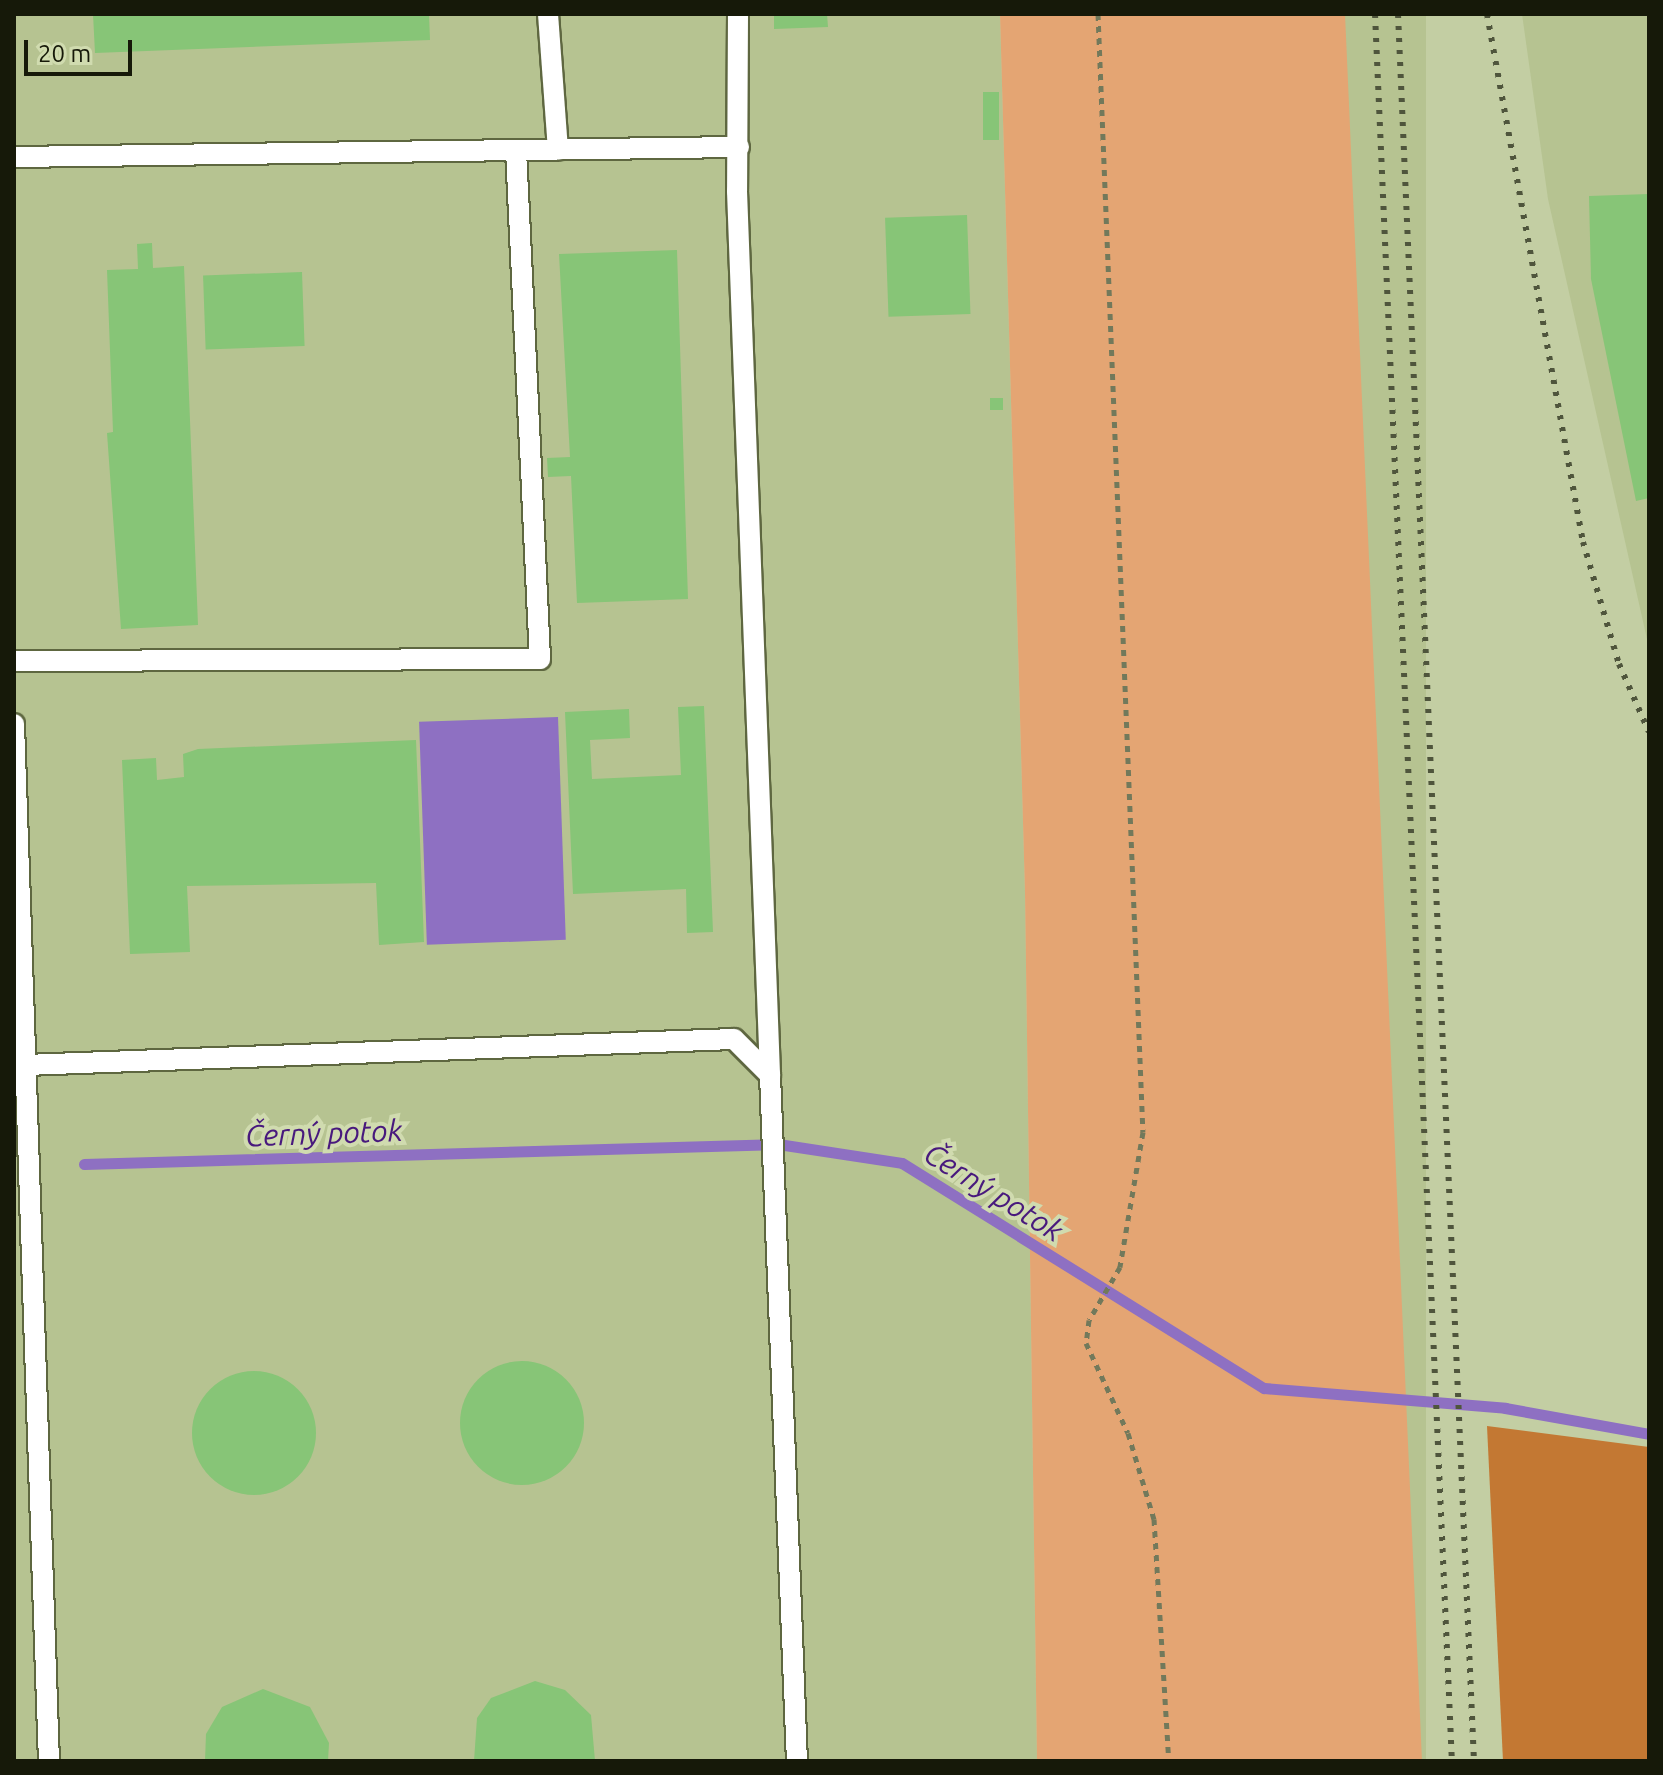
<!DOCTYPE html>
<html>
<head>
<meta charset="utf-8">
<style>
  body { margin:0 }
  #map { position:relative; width:1663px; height:1775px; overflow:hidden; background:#c3cea3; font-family:Ubuntu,sans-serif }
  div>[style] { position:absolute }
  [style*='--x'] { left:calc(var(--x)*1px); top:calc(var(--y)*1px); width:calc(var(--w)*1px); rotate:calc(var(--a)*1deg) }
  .built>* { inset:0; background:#b6c391; transform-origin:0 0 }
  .green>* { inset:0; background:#e4a573 }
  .forest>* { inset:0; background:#c37833 }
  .water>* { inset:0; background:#8e70c2; transform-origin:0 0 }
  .stream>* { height:11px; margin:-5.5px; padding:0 5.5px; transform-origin:5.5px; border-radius:5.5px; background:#8e70c2 }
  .building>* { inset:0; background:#87c577; transform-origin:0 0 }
  .round { border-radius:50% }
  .path>* { height:5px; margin-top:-2.5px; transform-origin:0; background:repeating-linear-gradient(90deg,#72795b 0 6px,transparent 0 12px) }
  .roads { filter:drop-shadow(2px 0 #5e6740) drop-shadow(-2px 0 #5e6740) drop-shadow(0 2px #5e6740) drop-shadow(0 -2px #5e6740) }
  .lane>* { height:20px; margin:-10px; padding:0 10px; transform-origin:10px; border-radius:10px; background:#fff }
  .rail>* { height:6px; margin-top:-3px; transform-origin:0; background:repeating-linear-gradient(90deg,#4f553c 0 4px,transparent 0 12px) }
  span { translate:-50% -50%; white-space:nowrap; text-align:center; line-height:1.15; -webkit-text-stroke:8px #d0dbaf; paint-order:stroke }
  .water-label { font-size:30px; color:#48197d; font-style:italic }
  .frame { position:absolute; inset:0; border:16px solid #161909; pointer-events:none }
  .scale { position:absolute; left:24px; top:40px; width:108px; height:36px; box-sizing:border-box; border:4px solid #161909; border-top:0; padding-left:10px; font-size:24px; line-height:28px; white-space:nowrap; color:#161909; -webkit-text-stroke:6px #d0dbaf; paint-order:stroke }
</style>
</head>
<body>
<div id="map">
  <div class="built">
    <i style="clip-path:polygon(14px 14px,1000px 14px,1025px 893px,1037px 1761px,14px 1761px)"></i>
    <i style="left:1345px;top:14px;width:81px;height:1749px"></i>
    <i style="clip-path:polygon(1522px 14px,1649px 14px,1649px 648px,1548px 199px)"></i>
  </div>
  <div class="green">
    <i style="clip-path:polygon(1000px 14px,1345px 14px,1422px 1761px,1037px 1761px,1025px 893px)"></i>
  </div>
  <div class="forest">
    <i style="clip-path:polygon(1487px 1426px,1649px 1447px,1649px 1761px,1503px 1761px)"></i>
  </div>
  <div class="water">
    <i style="left:558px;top:717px;width:223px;height:139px;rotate:88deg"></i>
  </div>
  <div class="stream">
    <i style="--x:84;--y:1164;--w:694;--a:-1.65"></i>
    <i style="--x:778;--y:1144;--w:125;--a:8.7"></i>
    <i style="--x:902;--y:1163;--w:426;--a:31.9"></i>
    <i style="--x:1264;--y:1388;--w:242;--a:4.7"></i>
    <i style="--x:1505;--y:1408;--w:146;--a:10.2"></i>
  </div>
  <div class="building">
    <i style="clip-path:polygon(93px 14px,429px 14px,430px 40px,95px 53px)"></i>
    <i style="clip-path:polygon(774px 14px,827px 14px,828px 27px,774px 29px)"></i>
    <i style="left:983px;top:92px;width:16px;height:48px"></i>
    <i style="clip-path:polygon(1649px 194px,1649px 498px,1636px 501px,1591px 279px,1589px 196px)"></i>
    <i style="left:967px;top:215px;width:99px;height:82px;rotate:88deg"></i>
    <i style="clip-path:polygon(152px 243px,153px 268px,184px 266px,198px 625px,121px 629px,107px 433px,113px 432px,107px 270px,138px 269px,137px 244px)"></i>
    <i style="clip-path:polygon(677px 250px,688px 599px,577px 603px,571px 476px,548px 477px,547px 458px,570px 457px,559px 254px)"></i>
    <i style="left:302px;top:272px;width:74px;height:99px;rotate:88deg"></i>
    <i style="left:990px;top:398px;width:13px;height:12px"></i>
    <i style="clip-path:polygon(704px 706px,713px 932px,687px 933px,686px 889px,573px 894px,565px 712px,629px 709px,630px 738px,590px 740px,592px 779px,681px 775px,678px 707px)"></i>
    <i style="clip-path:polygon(416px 740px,424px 942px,379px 945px,376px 883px,187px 886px,190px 952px,130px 954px,122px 760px,156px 758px,157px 780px,184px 777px,183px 754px,198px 749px)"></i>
    <i class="round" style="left:460px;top:1361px;width:124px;height:124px"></i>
    <i class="round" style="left:192px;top:1371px;width:124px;height:124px"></i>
    <i style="clip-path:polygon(535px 1681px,565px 1690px,591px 1715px,595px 1761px,474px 1761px,477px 1718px,491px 1698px)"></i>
    <i style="clip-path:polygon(263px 1689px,310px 1707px,329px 1743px,328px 1761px,205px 1761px,206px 1734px,222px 1707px)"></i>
  </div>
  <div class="path">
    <i style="--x:1098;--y:14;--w:1119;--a:87.7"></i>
    <i style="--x:1143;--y:1132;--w:137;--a:99.7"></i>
    <i style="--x:1120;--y:1267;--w:61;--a:120.3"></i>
    <i style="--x:1089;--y:1320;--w:23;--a:97"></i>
    <i style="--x:1086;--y:1343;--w:99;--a:65"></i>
    <i style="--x:1128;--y:1433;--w:90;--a:73.2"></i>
    <i style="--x:1154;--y:1519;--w:242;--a:86.5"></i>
  </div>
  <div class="roads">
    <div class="lane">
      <i style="--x:548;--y:14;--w:136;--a:85.8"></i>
      <i style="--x:738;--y:14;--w:177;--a:90.3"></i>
      <i style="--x:737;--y:191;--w:885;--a:87.86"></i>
      <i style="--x:14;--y:157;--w:725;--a:-0.79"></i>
      <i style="--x:14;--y:661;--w:526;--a:-0.22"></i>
      <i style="--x:540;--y:659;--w:509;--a:-92.7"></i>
      <i style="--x:14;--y:724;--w:1038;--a:88.07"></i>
      <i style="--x:25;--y:1065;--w:709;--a:-2.1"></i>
      <i style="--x:734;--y:1039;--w:51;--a:45"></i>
      <i style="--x:770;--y:1075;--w:687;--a:87.75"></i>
    </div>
  </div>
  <div class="rail">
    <i style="--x:1375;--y:14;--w:1749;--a:87.48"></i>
    <i style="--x:1398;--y:14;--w:1749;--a:87.51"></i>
    <i style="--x:1487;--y:14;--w:537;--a:79.7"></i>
    <i style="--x:1583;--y:542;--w:127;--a:73.6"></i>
    <i style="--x:1619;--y:664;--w:74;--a:66.2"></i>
  </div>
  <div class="water-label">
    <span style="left:324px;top:1133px;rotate:-2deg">Černý potok</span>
    <span style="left:994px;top:1192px;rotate:32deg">Černý potok</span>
  </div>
  <div class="frame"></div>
  <div class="scale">20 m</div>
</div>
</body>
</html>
